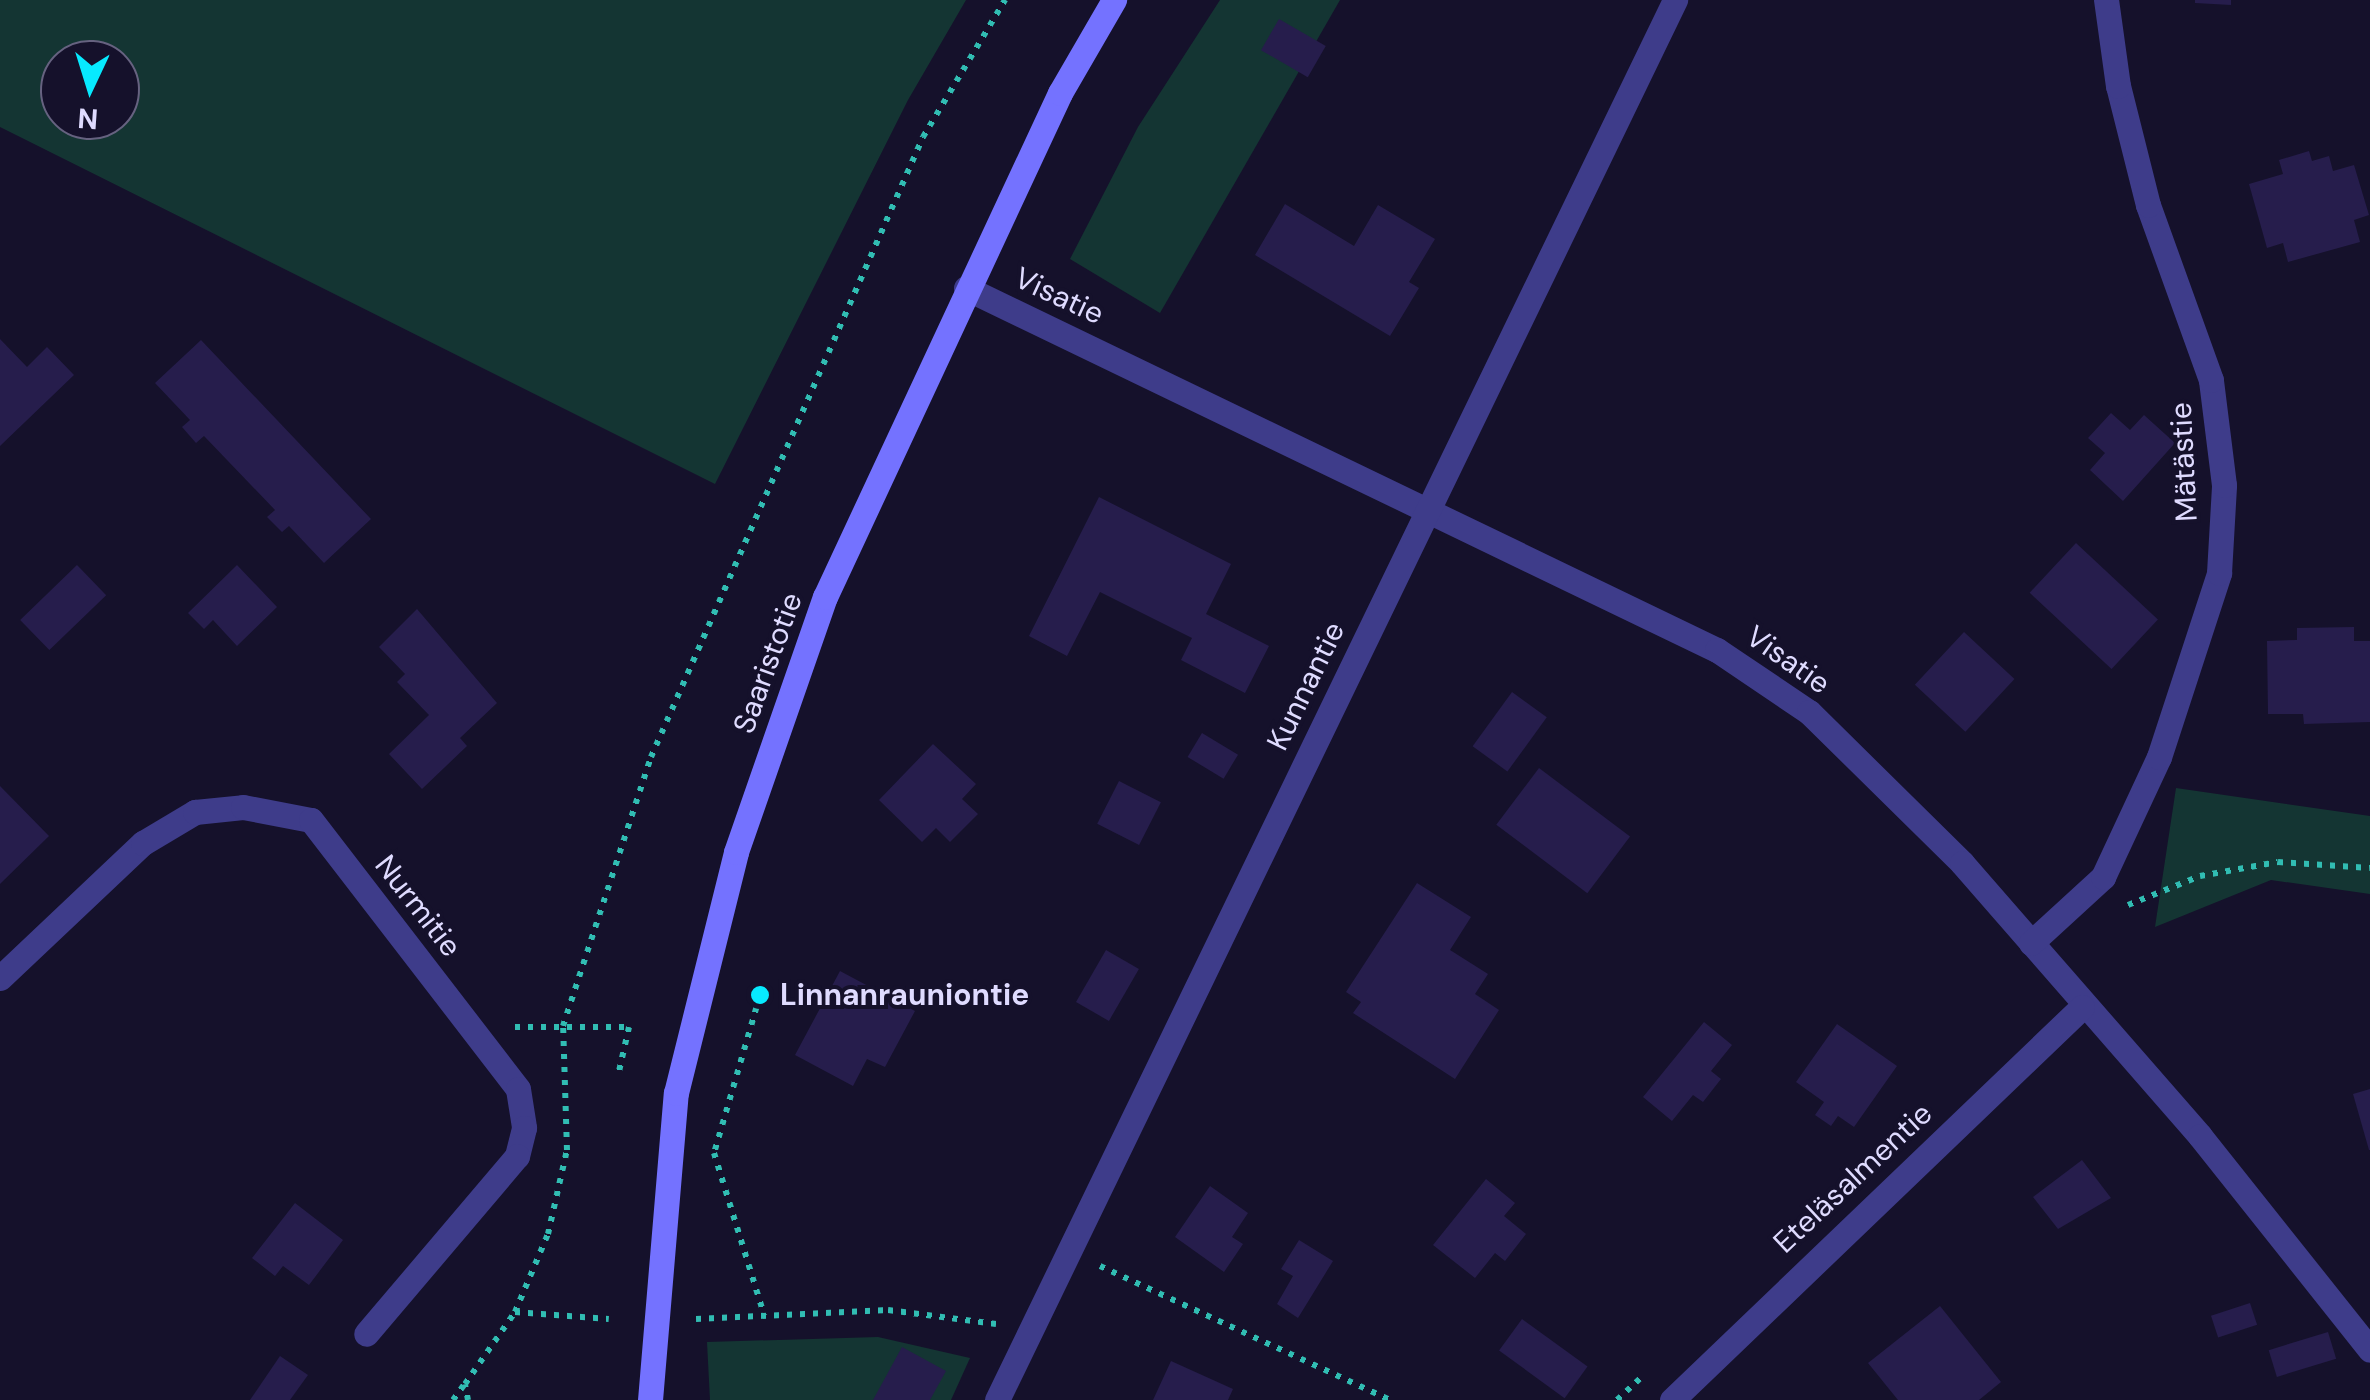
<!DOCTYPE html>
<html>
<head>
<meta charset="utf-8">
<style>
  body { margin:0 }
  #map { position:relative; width:2370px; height:1400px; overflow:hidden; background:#15112b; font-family:"DM Sans",sans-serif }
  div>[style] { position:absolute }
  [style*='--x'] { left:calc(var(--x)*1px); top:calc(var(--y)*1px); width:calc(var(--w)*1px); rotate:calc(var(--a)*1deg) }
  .green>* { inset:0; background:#143533 }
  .building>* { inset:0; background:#261d4c; transform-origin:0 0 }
  .path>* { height:6px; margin-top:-3px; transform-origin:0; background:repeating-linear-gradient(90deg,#31bdb3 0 5px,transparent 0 13px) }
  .street>* { height:25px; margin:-12.5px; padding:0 12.5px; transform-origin:12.5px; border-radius:12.5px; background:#3e3c8a }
  .secondary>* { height:25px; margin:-12.5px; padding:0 12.5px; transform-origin:12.5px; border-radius:12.5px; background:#7472ff }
  .dots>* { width:28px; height:28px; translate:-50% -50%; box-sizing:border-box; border:5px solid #15112b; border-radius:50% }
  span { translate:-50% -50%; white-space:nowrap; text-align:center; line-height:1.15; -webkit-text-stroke:8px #15112b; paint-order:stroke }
  .street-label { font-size:30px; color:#dfdbff }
  .poi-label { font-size:30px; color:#dfdbff; font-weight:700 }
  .left { translate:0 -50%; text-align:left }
  .north { position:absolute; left:40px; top:40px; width:100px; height:100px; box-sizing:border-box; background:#15112b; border:2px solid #666280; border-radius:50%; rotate:184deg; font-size:28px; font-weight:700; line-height:40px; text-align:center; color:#dfdbff }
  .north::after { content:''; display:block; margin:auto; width:35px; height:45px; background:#07eaff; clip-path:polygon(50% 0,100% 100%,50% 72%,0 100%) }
</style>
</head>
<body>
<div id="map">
  <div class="green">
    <i style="clip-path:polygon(evenodd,0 0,966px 0,908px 100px,715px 484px,0 127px,0 0,60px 60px,120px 60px,120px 120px,60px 120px,60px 60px)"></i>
    <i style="clip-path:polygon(1220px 0,1340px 0,1160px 313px,1070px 259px,1138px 127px)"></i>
    <i style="clip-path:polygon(2176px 788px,2370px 816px,2370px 894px,2271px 880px,2155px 927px)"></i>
    <i style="clip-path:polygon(878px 1337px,970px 1358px,951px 1400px,710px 1400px,707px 1342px)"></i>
  </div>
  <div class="building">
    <i style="clip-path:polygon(2195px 0,2231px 0,2231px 5px,2195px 3px)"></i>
    <i style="left:1279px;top:19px;width:54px;height:36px;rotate:30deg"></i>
    <i style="clip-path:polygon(2309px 151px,2312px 161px,2329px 156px,2333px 171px,2354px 165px,2369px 215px,2354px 220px,2360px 242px,2288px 262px,2283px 243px,2267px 248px,2249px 184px,2283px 174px,2279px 160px)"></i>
    <i style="clip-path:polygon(1285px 204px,1354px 246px,1378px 205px,1435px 239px,1409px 282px,1419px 288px,1390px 336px,1255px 255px)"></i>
    <i style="clip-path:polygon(0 339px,27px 367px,47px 347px,74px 375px,0 446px)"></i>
    <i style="clip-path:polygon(201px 340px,371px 519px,324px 563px,289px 526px,282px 532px,267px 517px,275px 510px,204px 436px,196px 443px,182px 427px,190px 420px,155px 383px)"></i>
    <i style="clip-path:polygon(2111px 413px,2130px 430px,2144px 415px,2175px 443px,2123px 501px,2090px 470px,2105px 453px,2088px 438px)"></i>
    <i style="clip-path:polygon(1099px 497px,1231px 564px,1206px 614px,1269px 646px,1245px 693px,1181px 660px,1192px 638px,1100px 592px,1067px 656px,1029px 636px)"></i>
    <i style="left:2076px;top:543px;width:112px;height:68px;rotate:43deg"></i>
    <i style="left:77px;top:565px;width:42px;height:79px;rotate:46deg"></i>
    <i style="clip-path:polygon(237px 565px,277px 607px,237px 646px,213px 620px,204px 629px,188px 613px)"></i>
    <i style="clip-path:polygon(417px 609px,497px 703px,460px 738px,467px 746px,422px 789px,389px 754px,429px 715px,397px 682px,405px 674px,379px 647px)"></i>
    <i style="clip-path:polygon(2354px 627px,2354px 641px,2370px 641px,2370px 722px,2304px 724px,2303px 714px,2268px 714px,2267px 641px,2297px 640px,2297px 628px)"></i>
    <i style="left:1964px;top:632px;width:69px;height:72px;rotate:43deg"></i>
    <i style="left:1512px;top:692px;width:43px;height:67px;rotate:36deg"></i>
    <i style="left:1202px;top:733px;width:42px;height:28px;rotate:31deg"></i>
    <i style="clip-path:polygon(933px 744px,976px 784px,962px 799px,978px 814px,950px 842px,936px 828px,922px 842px,879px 800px)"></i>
    <i style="left:1539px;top:768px;width:114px;height:71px;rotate:37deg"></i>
    <i style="left:1119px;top:781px;width:47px;height:48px;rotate:27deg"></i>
    <i style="clip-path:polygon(0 786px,49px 836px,0 884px)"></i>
    <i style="clip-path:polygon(1417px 883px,1471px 917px,1450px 950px,1488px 974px,1475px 994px,1499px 1010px,1455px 1079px,1353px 1013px,1361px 1002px,1346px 992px)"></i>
    <i style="left:1106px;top:950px;width:38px;height:60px;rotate:30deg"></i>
    <i style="clip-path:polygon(840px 971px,915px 1011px,885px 1067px,867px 1059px,853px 1086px,795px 1055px)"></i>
    <i style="clip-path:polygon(1704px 1022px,1732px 1045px,1711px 1071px,1721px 1079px,1703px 1102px,1693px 1095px,1672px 1121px,1643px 1097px)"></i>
    <i style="clip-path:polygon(1837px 1024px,1897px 1066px,1854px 1127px,1838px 1116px,1831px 1126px,1815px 1115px,1824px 1102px,1796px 1082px)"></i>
    <i style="clip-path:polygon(2370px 1089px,2370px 1150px,2369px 1150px,2353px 1094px)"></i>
    <i style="clip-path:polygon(2082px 1160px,2111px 1198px,2058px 1229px,2033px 1197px)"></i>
    <i style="clip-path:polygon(1486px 1179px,1515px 1203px,1504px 1216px,1526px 1234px,1505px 1261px,1495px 1253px,1475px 1278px,1433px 1245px)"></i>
    <i style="clip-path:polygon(1210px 1186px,1248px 1213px,1232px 1237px,1243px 1244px,1224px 1272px,1175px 1237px)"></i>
    <i style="clip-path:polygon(295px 1203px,343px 1240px,309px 1285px,283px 1266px,275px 1276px,252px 1258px)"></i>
    <i style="clip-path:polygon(1299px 1240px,1333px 1261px,1298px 1318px,1277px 1304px,1293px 1276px,1281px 1269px)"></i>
    <i style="left:2250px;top:1303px;width:23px;height:41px;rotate:72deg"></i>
    <i style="clip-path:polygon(1940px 1306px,2001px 1382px,1979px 1400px,1898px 1400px,1868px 1363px)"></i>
    <i style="left:1522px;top:1319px;width:81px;height:39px;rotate:36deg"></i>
    <i style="left:2328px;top:1332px;width:28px;height:62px;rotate:73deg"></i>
    <i style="clip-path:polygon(902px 1347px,946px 1371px,930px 1400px,873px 1400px)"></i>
    <i style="clip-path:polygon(280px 1356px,308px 1375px,290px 1400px,250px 1400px)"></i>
    <i style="clip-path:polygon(1171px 1361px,1233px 1389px,1228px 1400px,1153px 1400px)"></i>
  </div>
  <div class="path">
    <i style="--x:2128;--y:905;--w:78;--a:-21.9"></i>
    <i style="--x:2200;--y:876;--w:79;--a:-10.2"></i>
    <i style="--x:2278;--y:862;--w:92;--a:3.7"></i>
    <i style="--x:760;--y:995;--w:165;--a:106.2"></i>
    <i style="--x:714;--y:1153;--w:170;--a:72.8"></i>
    <i style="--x:515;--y:1027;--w:114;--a:0"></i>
    <i style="--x:629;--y:1027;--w:50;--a:102.7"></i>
    <i style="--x:1100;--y:1266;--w:319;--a:24.8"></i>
    <i style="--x:515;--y:1312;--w:94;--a:4.3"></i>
    <i style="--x:696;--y:1319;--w:192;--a:-2.7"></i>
    <i style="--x:888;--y:1310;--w:109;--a:7.4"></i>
    <i style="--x:453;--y:1400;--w:19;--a:-54"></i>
    <i style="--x:468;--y:1400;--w:16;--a:-101"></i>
    <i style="--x:465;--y:1384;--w:88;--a:-55.2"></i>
    <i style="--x:515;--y:1312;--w:85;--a:-67.1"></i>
    <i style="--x:548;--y:1234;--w:86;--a:-77.3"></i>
    <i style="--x:567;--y:1150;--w:124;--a:-91.8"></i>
    <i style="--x:563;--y:1026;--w:283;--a:-71.9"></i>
    <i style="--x:651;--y:757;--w:677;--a:-66.31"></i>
    <i style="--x:923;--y:137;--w:160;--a:-59.1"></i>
    <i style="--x:1617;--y:1400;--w:35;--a:-43"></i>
  </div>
  <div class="street">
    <i style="--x:966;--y:288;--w:834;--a:25.74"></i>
    <i style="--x:1717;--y:650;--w:111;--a:34"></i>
    <i style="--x:1809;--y:712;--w:215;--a:44.6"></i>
    <i style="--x:1962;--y:863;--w:362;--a:48.9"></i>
    <i style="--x:2200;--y:1136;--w:273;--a:51.5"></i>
    <i style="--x:2031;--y:943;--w:98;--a:-42.5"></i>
    <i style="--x:2103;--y:877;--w:132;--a:-65"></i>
    <i style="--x:2159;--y:757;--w:194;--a:-71.9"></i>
    <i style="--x:2219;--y:573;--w:88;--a:-86.7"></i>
    <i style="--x:2224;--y:485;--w:106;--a:-97.1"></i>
    <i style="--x:2211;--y:380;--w:186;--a:-109.8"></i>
    <i style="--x:2148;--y:205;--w:123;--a:-104.1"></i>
    <i style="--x:2118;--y:86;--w:87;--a:-97.9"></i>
    <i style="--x:0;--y:978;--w:197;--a:-43.4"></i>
    <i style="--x:143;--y:843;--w:61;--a:-30.8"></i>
    <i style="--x:195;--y:812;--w:48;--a:-5.9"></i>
    <i style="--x:243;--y:807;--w:69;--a:10.8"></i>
    <i style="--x:311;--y:820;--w:339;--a:52.4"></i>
    <i style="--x:518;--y:1089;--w:39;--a:81"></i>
    <i style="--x:524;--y:1128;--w:29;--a:104"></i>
    <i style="--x:517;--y:1156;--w:233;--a:130.3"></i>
    <i style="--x:997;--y:1400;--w:1556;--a:-64.16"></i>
    <i style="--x:1672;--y:1400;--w:568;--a:-43.79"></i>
  </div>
  <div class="secondary">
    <i style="--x:650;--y:1400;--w:308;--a:-85.2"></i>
    <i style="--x:676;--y:1093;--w:248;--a:-76"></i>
    <i style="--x:736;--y:852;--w:270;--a:-70.8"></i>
    <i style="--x:825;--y:597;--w:556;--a:-65"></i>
    <i style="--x:1060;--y:93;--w:108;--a:-59.9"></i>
  </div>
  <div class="dots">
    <i style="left:760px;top:995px;background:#07eaff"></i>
  </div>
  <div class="street-label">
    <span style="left:1059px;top:296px;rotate:25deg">Visatie</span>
    <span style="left:2184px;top:462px;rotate:-93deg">Mätästie</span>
    <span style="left:1788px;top:660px;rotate:35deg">Visatie</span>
    <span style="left:768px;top:663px;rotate:-70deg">Saaristotie</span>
    <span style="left:1306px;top:686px;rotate:-64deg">Kunnantie</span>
    <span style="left:418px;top:906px;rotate:52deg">Nurmitie</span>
    <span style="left:1853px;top:1178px;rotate:-43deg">Eteläsalmentie</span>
  </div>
  <div class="poi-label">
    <span class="left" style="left:780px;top:995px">Linnanrauniontie</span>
  </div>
  <div class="north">N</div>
</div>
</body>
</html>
